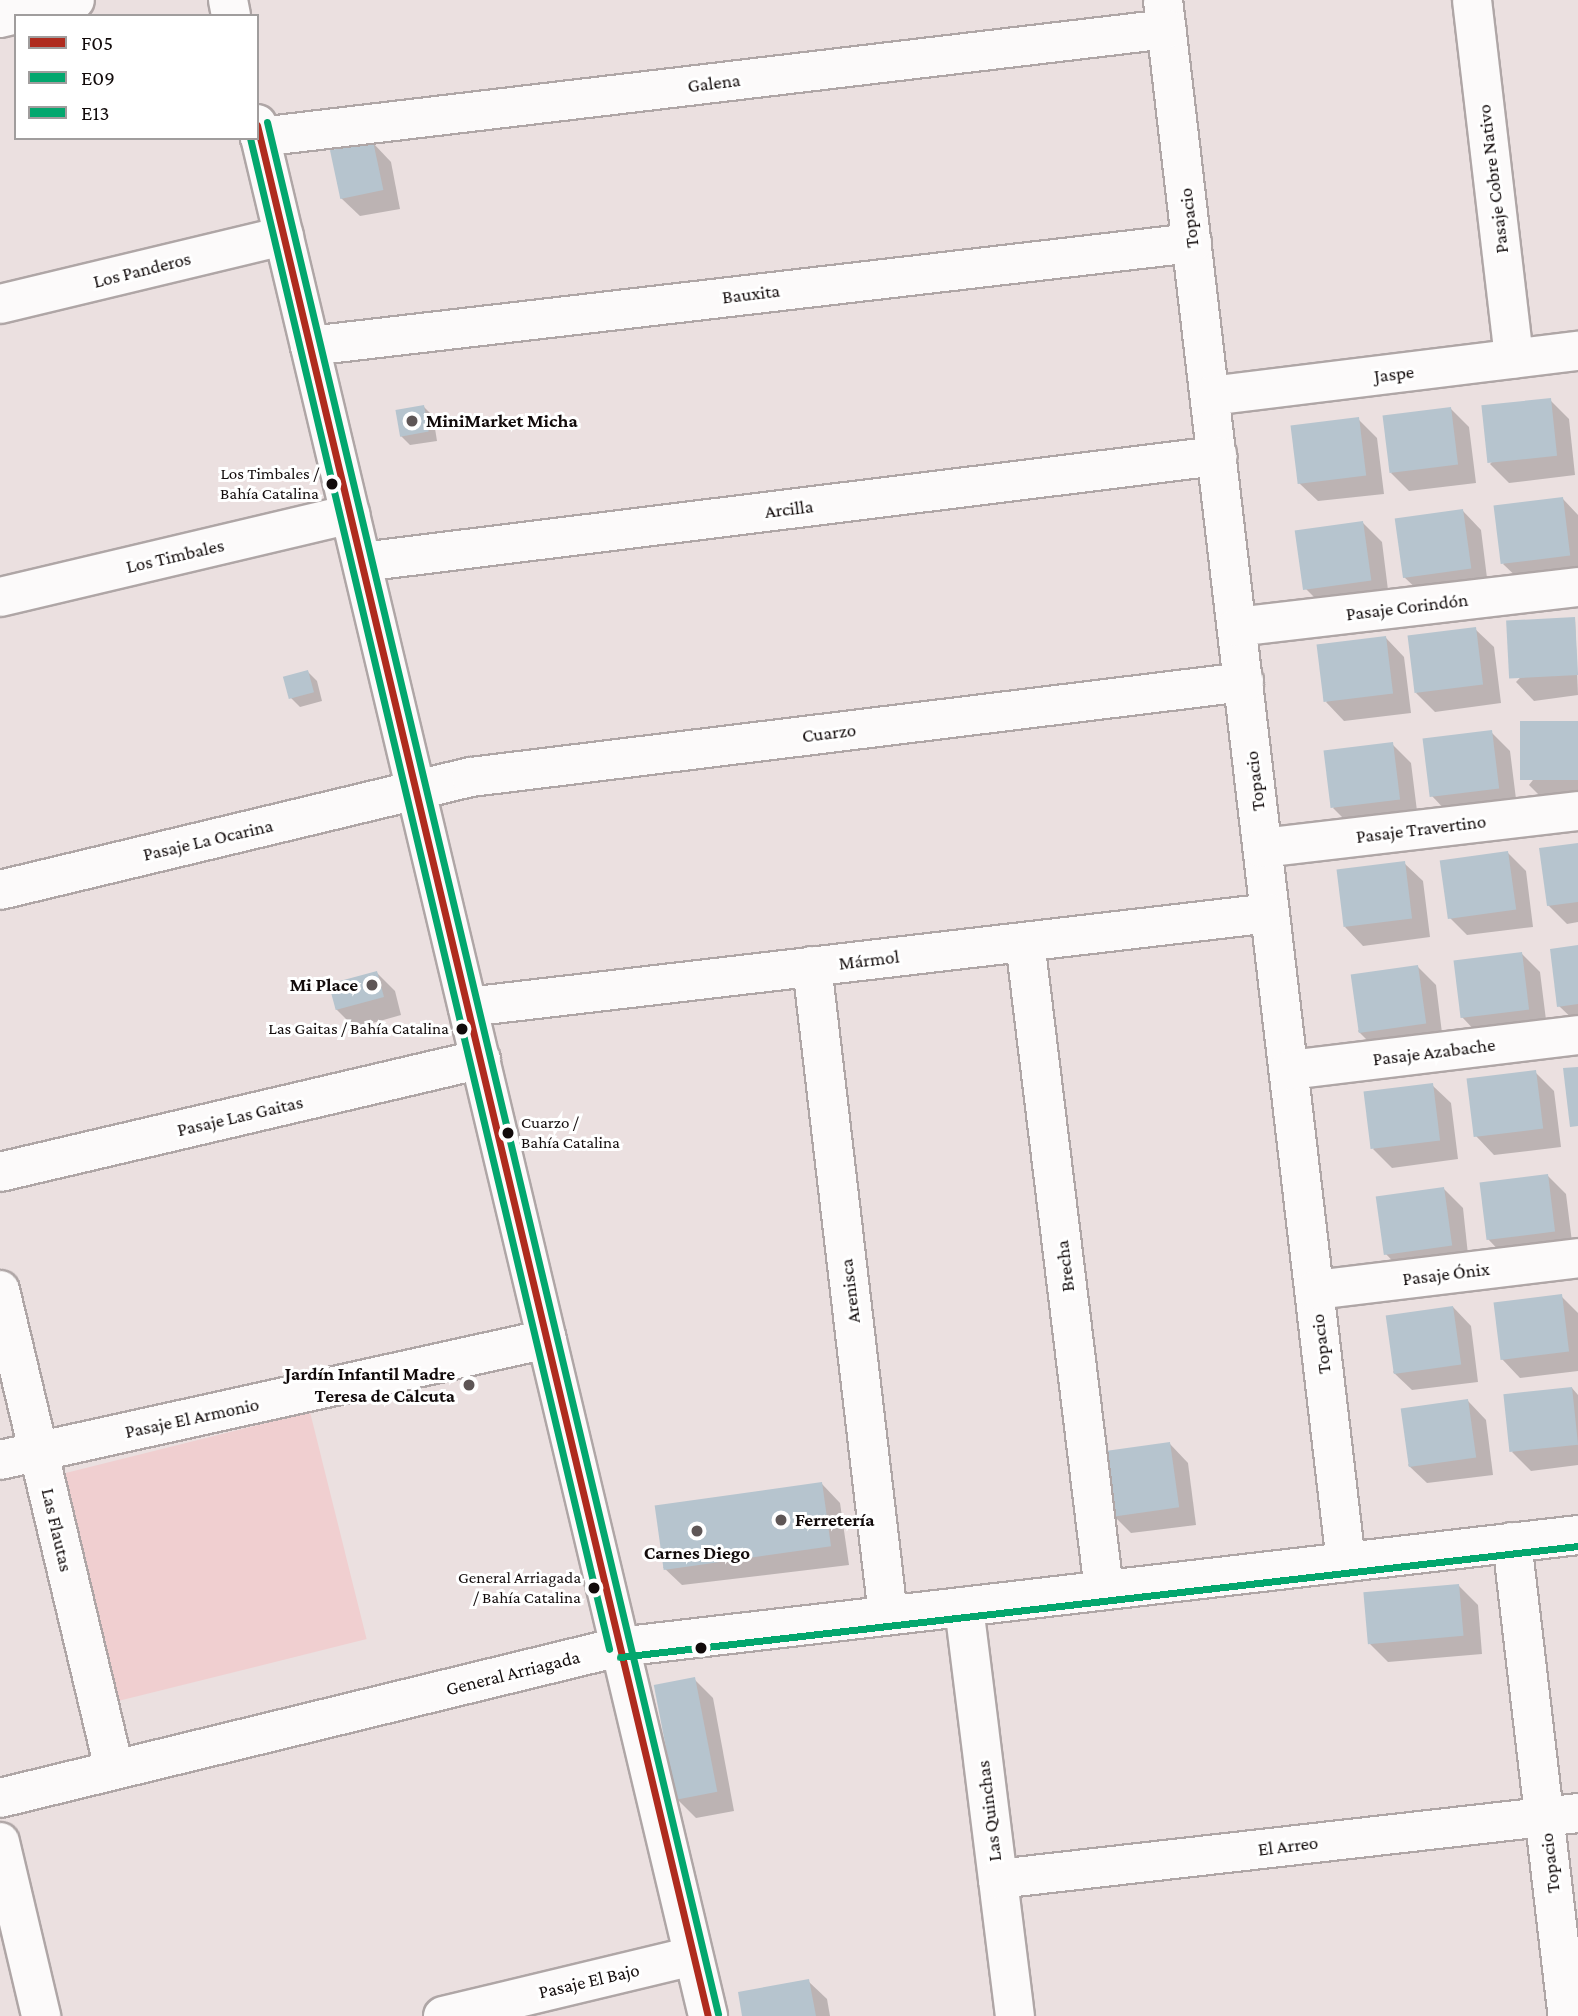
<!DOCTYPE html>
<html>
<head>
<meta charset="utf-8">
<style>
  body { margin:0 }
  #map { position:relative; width:1578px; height:2016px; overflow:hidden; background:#ebe0e0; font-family:"Crimson Pro",serif }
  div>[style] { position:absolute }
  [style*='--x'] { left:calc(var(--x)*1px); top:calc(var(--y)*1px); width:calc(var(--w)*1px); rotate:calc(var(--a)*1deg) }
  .green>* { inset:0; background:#f0cfd0; transform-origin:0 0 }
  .shadow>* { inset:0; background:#0003 }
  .building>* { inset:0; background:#b6c4ce; transform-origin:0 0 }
  .roads { filter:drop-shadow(2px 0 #afa6a6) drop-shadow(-2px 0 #afa6a6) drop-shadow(0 2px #afa6a6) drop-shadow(0 -2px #afa6a6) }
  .minor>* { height:38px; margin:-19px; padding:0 19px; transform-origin:19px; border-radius:19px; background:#fcfafa }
  .bus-1>* { height:7px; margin:-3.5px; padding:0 3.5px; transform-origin:3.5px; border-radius:3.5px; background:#af2b1e }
  .bus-2>* { height:7px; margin:-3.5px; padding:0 3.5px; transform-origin:3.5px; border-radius:3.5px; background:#03a76e }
  .bus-3>* { height:7px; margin:-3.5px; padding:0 3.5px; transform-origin:3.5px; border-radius:3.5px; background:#03a76e }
  .dots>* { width:19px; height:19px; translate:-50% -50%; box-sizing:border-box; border:4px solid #fff; border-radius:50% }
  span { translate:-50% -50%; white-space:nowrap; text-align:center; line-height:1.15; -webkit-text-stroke:6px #fff; paint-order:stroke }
  .bus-label { font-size:17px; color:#120b0b }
  .right { translate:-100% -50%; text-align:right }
  .left { translate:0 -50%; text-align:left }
  .street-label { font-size:19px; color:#120b0b }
  .poi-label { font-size:19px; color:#120b0b; font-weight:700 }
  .legend { position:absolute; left:14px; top:14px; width:245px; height:126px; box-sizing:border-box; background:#fff; border:2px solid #a09d9d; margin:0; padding:9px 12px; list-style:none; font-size:21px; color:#120b0b }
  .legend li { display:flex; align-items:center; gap:14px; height:35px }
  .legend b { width:35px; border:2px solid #a09d9d }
</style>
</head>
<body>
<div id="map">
  <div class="green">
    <i style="left:310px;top:1412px;width:234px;height:256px;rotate:76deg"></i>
  </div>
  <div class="shadow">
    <i style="clip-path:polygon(373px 143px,391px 162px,400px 209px,360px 216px,341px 198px)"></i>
    <i style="clip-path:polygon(1550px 400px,1569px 419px,1575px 475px,1509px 483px,1490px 464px)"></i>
    <i style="clip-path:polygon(424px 407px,433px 416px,437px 441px,410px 445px,401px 436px)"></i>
    <i style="clip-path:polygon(1450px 408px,1469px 427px,1476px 483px,1409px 491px,1391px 473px)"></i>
    <i style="clip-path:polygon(1358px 419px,1377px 438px,1384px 494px,1318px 501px,1299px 483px)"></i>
    <i style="clip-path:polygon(1563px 499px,1578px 515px,1578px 575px,1522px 582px,1503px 564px)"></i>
    <i style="clip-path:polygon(1463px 511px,1481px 530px,1488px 586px,1422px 594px,1403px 576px)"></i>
    <i style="clip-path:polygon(1363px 523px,1382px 542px,1389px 598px,1323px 606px,1304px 587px)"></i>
    <i style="clip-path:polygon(1575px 619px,1578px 695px,1534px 701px,1516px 682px)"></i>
    <i style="clip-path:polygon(1475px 629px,1494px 647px,1501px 703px,1435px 712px,1416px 693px)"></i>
    <i style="clip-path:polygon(1386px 638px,1404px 657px,1411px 713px,1344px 721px,1326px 702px)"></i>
    <i style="clip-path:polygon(308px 672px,317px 681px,322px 701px,300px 707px,291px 698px)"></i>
    <i style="clip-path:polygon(1578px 723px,1578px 800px,1548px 804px,1529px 785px)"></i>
    <i style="clip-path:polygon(1491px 732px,1510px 751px,1517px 807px,1450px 815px,1432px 796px)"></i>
    <i style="clip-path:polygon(1392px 744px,1411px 763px,1418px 819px,1352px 827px,1333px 808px)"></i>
    <i style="clip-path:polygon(1578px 845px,1578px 922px,1567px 924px,1548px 905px)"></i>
    <i style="clip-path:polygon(1508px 853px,1526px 871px,1533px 927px,1467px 935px,1448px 916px)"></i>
    <i style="clip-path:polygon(1404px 863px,1423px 881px,1430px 937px,1363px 946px,1345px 927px)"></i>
    <i style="clip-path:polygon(1578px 947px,1578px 1024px,1559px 1006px)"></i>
    <i style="clip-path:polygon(1521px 953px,1540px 972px,1547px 1028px,1480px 1036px,1462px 1017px)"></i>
    <i style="clip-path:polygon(1418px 967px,1436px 985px,1443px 1041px,1377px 1050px,1358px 1031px)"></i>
    <i style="clip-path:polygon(377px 973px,395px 991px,401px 1015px,355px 1028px,336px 1009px)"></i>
    <i style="clip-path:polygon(1535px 1072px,1554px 1091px,1561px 1147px,1494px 1155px,1476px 1136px)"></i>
    <i style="clip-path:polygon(1432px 1085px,1451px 1103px,1458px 1159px,1392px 1168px,1373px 1149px)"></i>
    <i style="clip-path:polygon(1548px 1176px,1566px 1194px,1573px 1250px,1506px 1258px,1488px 1239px)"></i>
    <i style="clip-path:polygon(1444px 1189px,1463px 1208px,1469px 1264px,1403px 1272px,1385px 1253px)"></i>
    <i style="clip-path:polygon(1561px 1296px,1578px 1313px,1578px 1371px,1520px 1378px,1502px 1359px)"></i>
    <i style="clip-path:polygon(1453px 1307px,1471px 1326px,1478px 1382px,1412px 1390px,1393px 1372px)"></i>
    <i style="clip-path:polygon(1572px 1388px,1578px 1395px,1578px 1465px,1531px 1471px,1512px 1452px)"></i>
    <i style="clip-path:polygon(1468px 1401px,1486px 1420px,1493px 1475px,1427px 1483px,1408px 1465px)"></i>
    <i style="clip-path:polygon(1170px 1444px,1188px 1463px,1196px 1525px,1131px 1533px,1112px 1514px)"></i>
    <i style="clip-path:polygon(822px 1484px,840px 1503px,849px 1565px,682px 1585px,663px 1567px)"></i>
    <i style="clip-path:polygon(1459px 1586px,1478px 1605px,1482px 1654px,1388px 1662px,1369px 1643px)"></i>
    <i style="clip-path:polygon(694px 1679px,713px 1698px,734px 1811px,696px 1818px,677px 1799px)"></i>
    <i style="clip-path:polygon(808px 1981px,827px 1999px,830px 2016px,744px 2016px)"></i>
  </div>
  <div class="building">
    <i style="left:373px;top:141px;width:50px;height:44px;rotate:78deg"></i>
    <i style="left:1551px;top:398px;width:58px;height:70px;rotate:84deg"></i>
    <i style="left:424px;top:405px;width:27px;height:29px;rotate:80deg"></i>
    <i style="left:1451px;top:407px;width:58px;height:69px;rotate:83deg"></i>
    <i style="left:1359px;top:417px;width:59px;height:69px;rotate:83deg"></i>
    <i style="left:1563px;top:497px;width:59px;height:70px;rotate:83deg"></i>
    <i style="left:1463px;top:509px;width:60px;height:69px;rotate:82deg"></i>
    <i style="left:1363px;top:521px;width:60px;height:69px;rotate:82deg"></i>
    <i style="left:1575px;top:617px;width:58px;height:69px;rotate:87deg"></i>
    <i style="left:1476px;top:627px;width:58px;height:69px;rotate:83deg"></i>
    <i style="left:1386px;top:636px;width:58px;height:70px;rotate:83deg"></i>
    <i style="left:308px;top:670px;width:23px;height:26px;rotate:75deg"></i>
    <i style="left:1578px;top:721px;width:59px;height:58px;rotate:90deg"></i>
    <i style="left:1492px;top:730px;width:59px;height:70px;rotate:83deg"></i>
    <i style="left:1393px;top:742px;width:58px;height:70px;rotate:83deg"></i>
    <i style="clip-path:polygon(1578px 843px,1578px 902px,1547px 906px,1539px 848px)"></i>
    <i style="left:1508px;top:851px;width:59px;height:69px;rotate:82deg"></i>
    <i style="left:1405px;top:861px;width:58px;height:69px;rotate:83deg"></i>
    <i style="clip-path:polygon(1578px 945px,1578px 1004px,1557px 1007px,1550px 949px)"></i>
    <i style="left:1522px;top:952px;width:58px;height:69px;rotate:83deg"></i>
    <i style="left:1418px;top:965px;width:59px;height:68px;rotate:82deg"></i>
    <i style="left:377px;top:971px;width:27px;height:50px;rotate:75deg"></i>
    <i style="clip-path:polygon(1578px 1067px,1578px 1126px,1570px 1127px,1563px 1068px)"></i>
    <i style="left:1536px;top:1070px;width:59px;height:70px;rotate:83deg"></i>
    <i style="left:1433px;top:1083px;width:58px;height:70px;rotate:83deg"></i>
    <i style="left:1548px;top:1174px;width:58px;height:69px;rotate:83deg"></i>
    <i style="left:1444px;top:1187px;width:59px;height:69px;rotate:82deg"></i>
    <i style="left:1562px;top:1294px;width:58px;height:69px;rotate:83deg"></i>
    <i style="left:1453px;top:1306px;width:59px;height:68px;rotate:82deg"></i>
    <i style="left:1572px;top:1387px;width:58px;height:69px;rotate:84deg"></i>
    <i style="left:1468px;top:1399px;width:59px;height:68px;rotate:82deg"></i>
    <i style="left:1170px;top:1442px;width:66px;height:67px;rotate:82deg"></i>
    <i style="left:822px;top:1482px;width:65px;height:169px;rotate:82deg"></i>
    <i style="left:1459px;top:1584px;width:52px;height:96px;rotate:85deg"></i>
    <i style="left:695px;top:1677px;width:117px;height:42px;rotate:79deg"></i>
    <i style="clip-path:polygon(809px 1979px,816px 2016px,742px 2016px,738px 1992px)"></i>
  </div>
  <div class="roads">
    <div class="minor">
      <i style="--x:228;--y:0;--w:16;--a:79"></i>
      <i style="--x:1163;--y:0;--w:1573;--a:83.32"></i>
      <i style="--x:1472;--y:0;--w:361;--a:83.3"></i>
      <i style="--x:0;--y:18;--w:77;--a:-13.5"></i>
      <i style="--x:257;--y:124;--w:1945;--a:76.59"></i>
      <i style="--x:260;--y:137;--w:913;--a:-6.79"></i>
      <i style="--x:0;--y:304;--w:292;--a:-13.5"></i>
      <i style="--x:310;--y:346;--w:888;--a:-6.66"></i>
      <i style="--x:1210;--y:396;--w:371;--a:-7"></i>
      <i style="--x:362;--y:562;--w:862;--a:-7.07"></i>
      <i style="--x:0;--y:597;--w:360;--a:-13.3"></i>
      <i style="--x:1237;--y:627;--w:343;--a:-6.7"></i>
      <i style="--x:1263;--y:848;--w:317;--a:-6.7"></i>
      <i style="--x:0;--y:890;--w:484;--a:-13.5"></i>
      <i style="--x:471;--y:777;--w:779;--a:-7.01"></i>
      <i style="--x:1025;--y:942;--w:653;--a:83.05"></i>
      <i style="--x:812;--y:966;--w:653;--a:83.32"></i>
      <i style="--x:468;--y:1007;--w:807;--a:-6.68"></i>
      <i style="--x:1289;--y:1070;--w:291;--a:-6.9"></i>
      <i style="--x:0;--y:1172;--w:494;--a:-13.2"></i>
      <i style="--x:0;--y:1290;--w:493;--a:76.6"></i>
      <i style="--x:1315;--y:1290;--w:265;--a:-6.9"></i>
      <i style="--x:0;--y:1460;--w:560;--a:-12.47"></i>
      <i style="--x:1512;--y:1542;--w:477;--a:83.3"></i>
      <i style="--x:964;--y:1607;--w:412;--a:82.9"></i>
      <i style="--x:0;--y:1798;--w:637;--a:-13.71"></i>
      <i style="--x:619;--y:1647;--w:966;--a:-6.66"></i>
      <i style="--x:0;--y:1842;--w:179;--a:76.7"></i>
      <i style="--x:998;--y:1879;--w:584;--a:-6.49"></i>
      <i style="--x:443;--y:2016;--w:257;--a:-13.5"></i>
    </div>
  </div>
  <div class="bus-1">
    <i style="--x:257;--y:125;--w:1944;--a:76.59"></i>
  </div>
  <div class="bus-2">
    <i style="--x:250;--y:138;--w:1553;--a:76.63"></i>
    <i style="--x:620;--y:1657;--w:964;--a:-6.61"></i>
  </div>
  <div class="bus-3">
    <i style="--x:267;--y:122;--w:1945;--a:76.59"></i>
  </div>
  <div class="dots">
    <i style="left:412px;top:421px;background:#5e5656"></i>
    <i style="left:332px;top:484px;background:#120b0b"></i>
    <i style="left:372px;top:985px;background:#5e5656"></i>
    <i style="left:462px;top:1029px;background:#120b0b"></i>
    <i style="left:508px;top:1133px;background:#120b0b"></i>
    <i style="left:469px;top:1385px;background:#5e5656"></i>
    <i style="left:781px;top:1520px;background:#5e5656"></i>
    <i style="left:697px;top:1531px;background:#5e5656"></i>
    <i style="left:594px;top:1588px;background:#120b0b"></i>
    <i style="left:701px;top:1648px;background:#120b0b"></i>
  </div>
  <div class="bus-label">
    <span class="right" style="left:319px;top:484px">Los Timbales /<br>Bahía Catalina</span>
    <span class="right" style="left:449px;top:1029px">Las Gaitas / Bahía Catalina</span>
    <span class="left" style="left:521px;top:1133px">Cuarzo /<br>Bahía Catalina</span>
    <span class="right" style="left:581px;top:1588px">General Arriagada<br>/ Bahía Catalina</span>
  </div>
  <div class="street-label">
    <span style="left:714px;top:83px;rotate:-7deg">Galena</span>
    <span style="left:1493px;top:179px;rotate:-97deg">Pasaje Cobre Nativo</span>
    <span style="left:1189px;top:218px;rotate:-97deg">Topacio</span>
    <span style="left:142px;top:270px;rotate:-14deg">Los Panderos</span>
    <span style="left:751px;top:294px;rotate:-7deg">Bauxita</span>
    <span style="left:1394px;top:374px;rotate:-7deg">Jaspe</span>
    <span style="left:789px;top:509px;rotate:-7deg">Arcilla</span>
    <span style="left:175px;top:556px;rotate:-13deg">Los Timbales</span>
    <span style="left:1407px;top:607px;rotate:-7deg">Pasaje Corindón</span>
    <span style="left:829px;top:733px;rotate:-7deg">Cuarzo</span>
    <span style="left:1255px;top:781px;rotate:-97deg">Topacio</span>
    <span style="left:1421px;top:829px;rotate:-7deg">Pasaje Travertino</span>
    <span style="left:208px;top:840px;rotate:-13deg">Pasaje La Ocarina</span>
    <span style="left:869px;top:960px;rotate:-7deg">Mármol</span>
    <span style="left:1434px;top:1052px;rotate:-7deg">Pasaje Azabache</span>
    <span style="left:240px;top:1116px;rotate:-13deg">Pasaje Las Gaitas</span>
    <span style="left:1065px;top:1266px;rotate:-97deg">Brecha</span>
    <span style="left:1446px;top:1274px;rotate:-7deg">Pasaje Ónix</span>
    <span style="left:850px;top:1291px;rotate:-97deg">Arenisca</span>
    <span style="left:1321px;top:1344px;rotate:-97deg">Topacio</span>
    <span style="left:192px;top:1418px;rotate:-12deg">Pasaje El Armonio</span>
    <span style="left:57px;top:1530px;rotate:77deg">Las Flautas</span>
    <span style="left:513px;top:1673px;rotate:-14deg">General Arriagada</span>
    <span style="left:989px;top:1811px;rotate:-97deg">Las Quinchas</span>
    <span style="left:1288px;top:1846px;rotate:-7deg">El Arreo</span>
    <span style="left:1550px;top:1863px;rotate:-97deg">Topacio</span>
    <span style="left:589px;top:1981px;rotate:-13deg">Pasaje El Bajo</span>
  </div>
  <div class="poi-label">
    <span class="left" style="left:426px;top:421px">MiniMarket Micha</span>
    <span class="right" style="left:358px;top:985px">Mi Place</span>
    <span class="right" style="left:455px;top:1385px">Jardín Infantil Madre<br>Teresa de Calcuta</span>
    <span class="left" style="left:795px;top:1520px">Ferretería</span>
    <span style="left:697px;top:1553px">Carnes Diego</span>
  </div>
  <ul class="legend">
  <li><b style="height:9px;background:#af2b1e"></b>F05</li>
  <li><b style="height:9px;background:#03a76e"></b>E09</li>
  <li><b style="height:9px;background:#03a76e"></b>E13</li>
  </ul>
</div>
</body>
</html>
